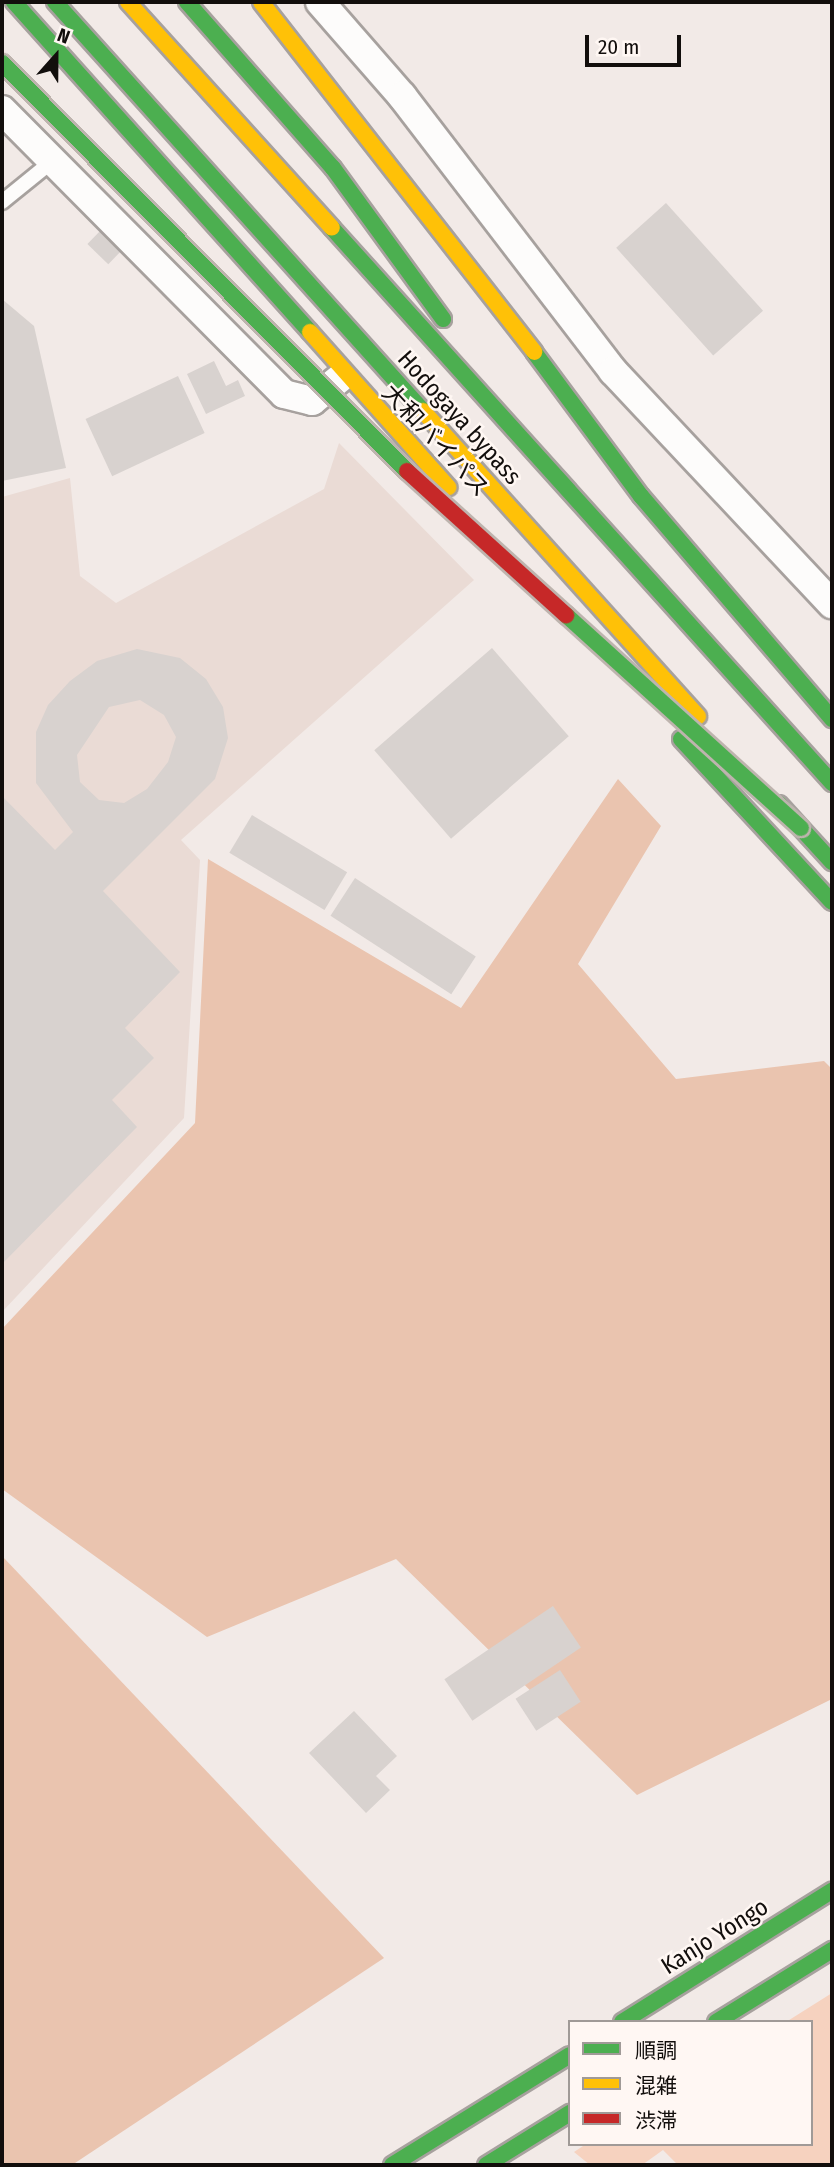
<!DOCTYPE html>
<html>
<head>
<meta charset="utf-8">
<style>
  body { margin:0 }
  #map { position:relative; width:834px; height:2167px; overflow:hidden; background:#f2eae7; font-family:"Fira Sans Condensed","Noto Sans JP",sans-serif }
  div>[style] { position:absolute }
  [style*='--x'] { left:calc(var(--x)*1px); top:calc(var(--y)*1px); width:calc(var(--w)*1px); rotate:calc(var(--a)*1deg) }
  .built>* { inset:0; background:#eadbd5 }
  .green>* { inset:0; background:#f6d2bf }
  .forest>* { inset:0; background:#eac4af }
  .building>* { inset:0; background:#d8d2cf; transform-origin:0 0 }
  .roads { filter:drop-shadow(2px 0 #a7a19e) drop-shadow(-2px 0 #a7a19e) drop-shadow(0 2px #a7a19e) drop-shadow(0 -2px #a7a19e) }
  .lane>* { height:14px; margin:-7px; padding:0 7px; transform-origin:7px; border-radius:7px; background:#fdfcfb }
  .street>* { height:28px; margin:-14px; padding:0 14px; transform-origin:14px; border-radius:14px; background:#fdfcfb }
  .fast>* { height:16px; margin:-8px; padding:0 8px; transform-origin:8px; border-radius:8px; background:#4caf50 }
  .slow>* { height:16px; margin:-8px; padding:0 8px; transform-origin:8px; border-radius:8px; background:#ffc107 }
  .bridges { filter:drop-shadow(2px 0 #beb4ae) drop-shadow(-2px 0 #beb4ae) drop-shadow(0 2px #beb4ae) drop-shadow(0 -2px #beb4ae) }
  .fast-bridge>* { height:16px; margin:-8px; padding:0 8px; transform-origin:8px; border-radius:8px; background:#4caf50 }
  .jam-bridge>* { height:16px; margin:-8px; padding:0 8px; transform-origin:8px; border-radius:8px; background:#c62828 }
  span { translate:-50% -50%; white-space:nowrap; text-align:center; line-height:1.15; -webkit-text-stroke:5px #fff7f3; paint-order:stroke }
  .street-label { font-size:24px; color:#120e0c }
  .frame { position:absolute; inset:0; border:4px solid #120e0c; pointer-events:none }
  .legend { position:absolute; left:568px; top:2020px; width:245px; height:126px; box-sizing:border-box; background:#fff7f3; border:2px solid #a09a97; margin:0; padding:9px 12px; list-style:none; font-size:21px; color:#120e0c }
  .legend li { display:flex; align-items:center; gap:14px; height:35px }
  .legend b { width:35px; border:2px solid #a09a97 }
  .north { position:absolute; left:21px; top:21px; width:70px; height:70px; -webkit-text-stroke:5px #fff7f3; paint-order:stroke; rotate:21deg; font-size:19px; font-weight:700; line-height:28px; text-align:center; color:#120e0c }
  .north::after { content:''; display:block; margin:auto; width:24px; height:32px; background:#120e0c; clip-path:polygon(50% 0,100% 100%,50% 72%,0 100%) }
  .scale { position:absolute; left:585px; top:35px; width:96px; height:32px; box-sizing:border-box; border:4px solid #120e0c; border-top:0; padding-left:9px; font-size:21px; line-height:24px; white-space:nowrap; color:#120e0c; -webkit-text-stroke:5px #fff7f3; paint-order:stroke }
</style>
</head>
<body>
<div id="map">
  <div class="built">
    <i style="clip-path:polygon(339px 443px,474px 580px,181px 840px,200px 860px,184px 1118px,2px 1312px,2px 497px,70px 478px,80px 576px,116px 603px,324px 489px)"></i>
  </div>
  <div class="green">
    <i style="clip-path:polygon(832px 1993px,832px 2165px,678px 2165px,663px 2150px,642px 2165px,590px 2165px,574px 2152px,586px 2144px,811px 2144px,811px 2022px,786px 2022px)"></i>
  </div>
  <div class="forest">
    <i style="clip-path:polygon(618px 779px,661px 826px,578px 964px,676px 1079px,824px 1061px,832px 1069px,832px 1699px,637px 1795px,396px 1559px,207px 1637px,2px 1489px,2px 1329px,195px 1123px,208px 859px,461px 1008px)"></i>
    <i style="clip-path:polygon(3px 1557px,384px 1958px,72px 2165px,2px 2165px)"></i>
  </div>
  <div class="building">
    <i style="left:666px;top:203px;width:145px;height:67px;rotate:48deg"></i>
    <i style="left:102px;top:229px;width:29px;height:21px;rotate:44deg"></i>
    <i style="clip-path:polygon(2px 299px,34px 326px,66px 468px,2px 481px)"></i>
    <i style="clip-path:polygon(214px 361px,226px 386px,238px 380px,245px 396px,206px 414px,187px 374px)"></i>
    <i style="left:178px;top:376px;width:63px;height:102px;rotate:65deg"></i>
    <i style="left:492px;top:648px;width:117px;height:156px;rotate:49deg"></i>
    <i style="clip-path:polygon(evenodd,137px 649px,180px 658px,206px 679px,223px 707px,228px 738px,215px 779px,103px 891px,180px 972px,125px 1028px,154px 1058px,112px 1100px,137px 1127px,2px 1264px,2px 796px,55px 850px,73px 832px,36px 783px,36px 732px,48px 705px,70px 681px,97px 661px,137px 649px,140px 700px,164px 715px,176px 737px,168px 762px,147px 789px,124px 803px,99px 800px,80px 782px,77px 755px,109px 707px,140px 700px)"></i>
    <i style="left:252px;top:815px;width:111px;height:44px;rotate:31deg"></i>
    <i style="left:355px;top:878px;width:144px;height:45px;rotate:33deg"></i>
    <i style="left:553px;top:1606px;width:50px;height:131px;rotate:56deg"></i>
    <i style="left:560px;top:1670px;width:38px;height:53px;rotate:57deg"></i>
    <i style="clip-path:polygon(354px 1711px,397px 1756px,376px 1776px,390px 1790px,366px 1813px,309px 1753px)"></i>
  </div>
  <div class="roads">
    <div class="lane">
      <i style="--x:2;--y:202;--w:68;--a:-39.1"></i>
    </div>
    <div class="street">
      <i style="--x:320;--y:2;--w:125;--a:48.9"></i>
      <i style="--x:402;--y:96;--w:347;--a:52.5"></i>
      <i style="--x:613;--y:371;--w:320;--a:46.8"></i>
      <i style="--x:2;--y:110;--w:400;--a:45.2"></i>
      <i style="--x:284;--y:394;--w:29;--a:14"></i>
      <i style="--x:312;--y:401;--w:35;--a:-39"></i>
    </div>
    <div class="fast">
      <i style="--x:14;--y:2;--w:443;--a:48.1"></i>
      <i style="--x:55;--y:2;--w:550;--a:48.02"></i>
      <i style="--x:187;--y:2;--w:221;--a:48.7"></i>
      <i style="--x:333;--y:168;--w:187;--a:53.9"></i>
      <i style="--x:332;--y:228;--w:747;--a:47.98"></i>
      <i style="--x:534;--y:352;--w:179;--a:53.4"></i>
      <i style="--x:641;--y:496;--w:294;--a:49.4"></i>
      <i style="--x:681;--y:739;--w:222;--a:47.2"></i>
      <i style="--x:779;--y:804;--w:79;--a:47.6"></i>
      <i style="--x:622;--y:2022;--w:248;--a:-32"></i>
      <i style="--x:716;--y:2022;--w:137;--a:-31.8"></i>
      <i style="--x:392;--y:2165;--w:209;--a:-31.7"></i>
      <i style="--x:486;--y:2165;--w:99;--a:-31.8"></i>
    </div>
    <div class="slow">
      <i style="--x:128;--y:2;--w:304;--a:47.9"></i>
      <i style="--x:261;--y:2;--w:444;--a:52"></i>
      <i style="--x:310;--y:332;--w:208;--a:48.3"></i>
      <i style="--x:423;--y:411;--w:411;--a:48"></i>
    </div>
  </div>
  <div class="bridges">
    <div class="fast-bridge">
      <i style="--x:2;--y:63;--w:575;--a:45.21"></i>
      <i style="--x:566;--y:615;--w:317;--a:42.2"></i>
    </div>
    <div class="jam-bridge">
      <i style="--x:407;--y:471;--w:215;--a:42.2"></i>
    </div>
  </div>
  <div class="street-label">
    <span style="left:459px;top:418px;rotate:48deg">Hodogaya bypass</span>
    <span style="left:435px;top:441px;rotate:47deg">大和バイパス</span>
    <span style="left:715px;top:1937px;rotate:-32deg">Kanjo Yongo</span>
  </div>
  <div class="frame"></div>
  <ul class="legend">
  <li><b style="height:9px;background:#4caf50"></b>順調</li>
  <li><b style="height:9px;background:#ffc107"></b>混雑</li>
  <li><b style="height:9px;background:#c62828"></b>渋滞</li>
  </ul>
  <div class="north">N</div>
  <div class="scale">20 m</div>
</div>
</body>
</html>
